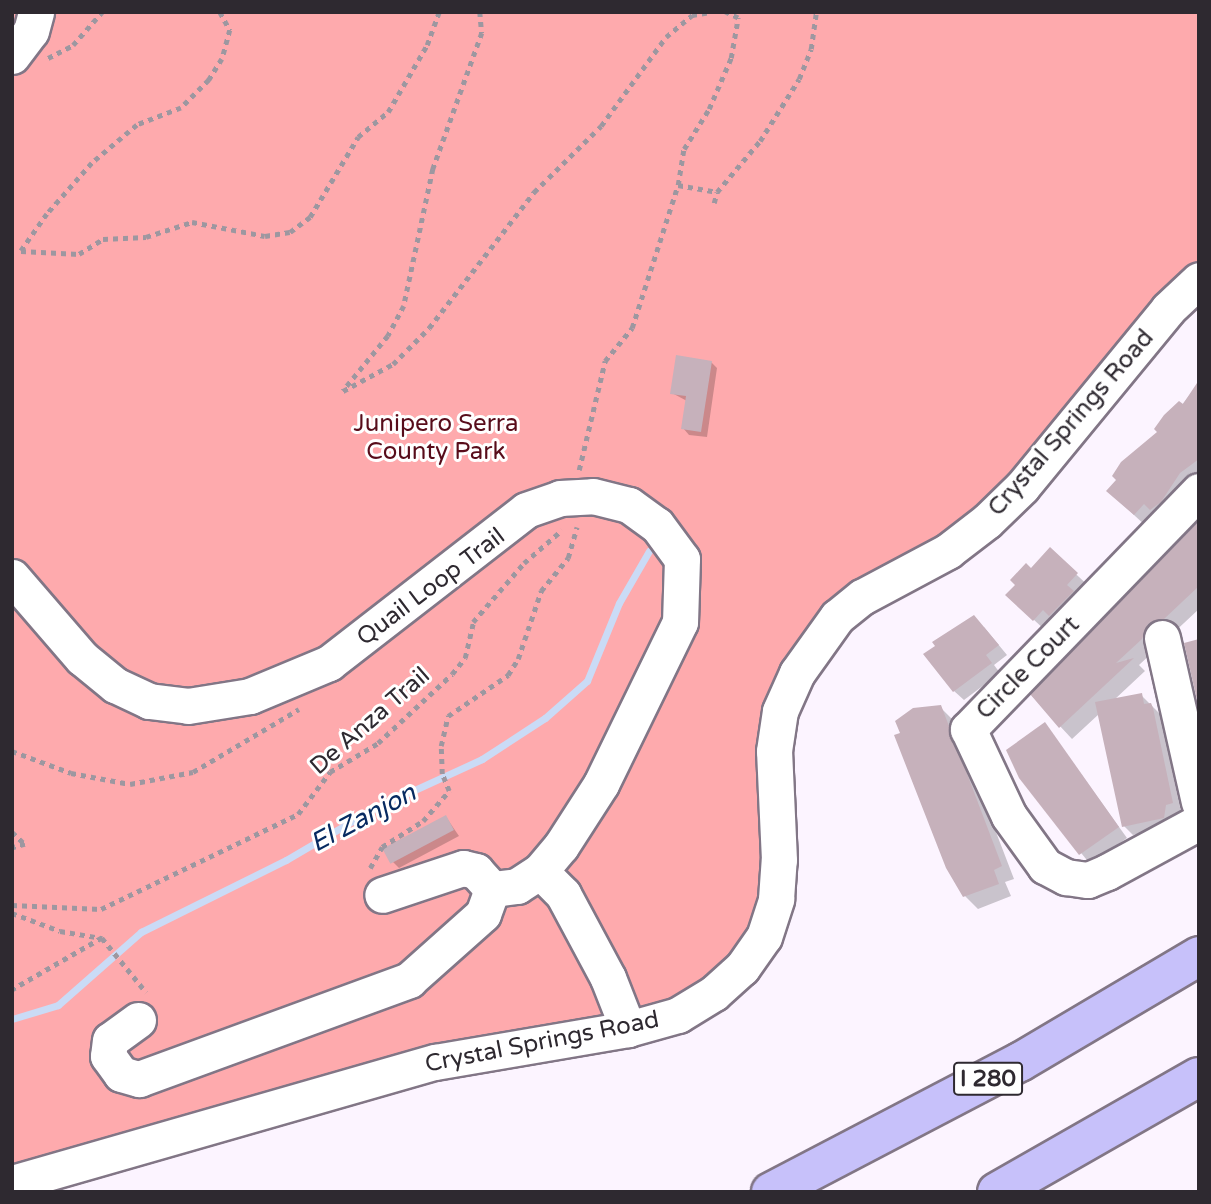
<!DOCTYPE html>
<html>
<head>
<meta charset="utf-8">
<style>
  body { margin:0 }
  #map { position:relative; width:1211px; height:1204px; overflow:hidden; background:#fcf4ff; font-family:"Varela Round",sans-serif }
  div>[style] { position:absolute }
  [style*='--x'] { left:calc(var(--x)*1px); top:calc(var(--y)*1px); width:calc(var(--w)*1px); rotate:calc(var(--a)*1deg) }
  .green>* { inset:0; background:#feaaad }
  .shadow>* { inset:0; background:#0003; transform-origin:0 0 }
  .stream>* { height:7px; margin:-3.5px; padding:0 3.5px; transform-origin:3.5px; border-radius:3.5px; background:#cadbf6 }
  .building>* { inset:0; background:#c6b1bb; transform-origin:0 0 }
  .path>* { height:4.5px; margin-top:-2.25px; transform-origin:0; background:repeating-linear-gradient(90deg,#9d97a0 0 5px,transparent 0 10px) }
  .roads { filter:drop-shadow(2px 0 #827686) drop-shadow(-2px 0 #827686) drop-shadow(0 2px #827686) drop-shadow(0 -2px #827686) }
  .minor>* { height:35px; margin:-17.5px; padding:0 17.5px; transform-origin:17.5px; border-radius:17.5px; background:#fff }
  .highway>* { height:38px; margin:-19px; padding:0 19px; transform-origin:19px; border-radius:19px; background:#c7c1fa }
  span { translate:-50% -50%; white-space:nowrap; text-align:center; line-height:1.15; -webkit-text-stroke:6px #fff; paint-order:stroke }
  .shield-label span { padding:2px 5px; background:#fff; border:2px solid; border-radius:5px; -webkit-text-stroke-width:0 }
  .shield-label { font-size:23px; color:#2e2930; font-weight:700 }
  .street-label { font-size:24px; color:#2e2930 }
  .park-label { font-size:24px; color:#580c1a }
  .water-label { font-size:26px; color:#072a61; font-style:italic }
  .frame { position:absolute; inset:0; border:14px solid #2e2930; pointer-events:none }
</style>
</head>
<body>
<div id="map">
  <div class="green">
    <i style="clip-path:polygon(12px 12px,1199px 12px,1199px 265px,1006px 492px,806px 644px,751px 935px,691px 998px,12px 1175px)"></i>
  </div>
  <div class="shadow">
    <i style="clip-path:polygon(711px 362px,717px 368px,707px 437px,689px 435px,683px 428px,687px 401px,672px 393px)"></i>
    <i style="clip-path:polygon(1199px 383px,1199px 481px,1147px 527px,1121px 503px,1160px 433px)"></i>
    <i style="clip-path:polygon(1199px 526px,1199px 609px,1139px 665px,1145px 671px,1114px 700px,1141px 695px,1160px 714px,1181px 812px,1174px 814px,1177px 825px,1133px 835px,1124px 826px,1099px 714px,1072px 739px,1032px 696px)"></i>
    <i style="left:1050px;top:550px;width:50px;height:62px;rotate:43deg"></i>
    <i style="clip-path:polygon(984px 627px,1007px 655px,994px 665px,1000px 673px,964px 700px,954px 691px)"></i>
    <i style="clip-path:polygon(940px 707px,953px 720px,1014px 879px,1005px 882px,1011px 896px,978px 909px,965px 896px,902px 734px)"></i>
    <i style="clip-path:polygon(1045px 724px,1127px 838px,1090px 864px,1020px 777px)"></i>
    <i style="clip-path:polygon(446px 817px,459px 836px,399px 868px,393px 862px)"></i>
  </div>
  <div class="stream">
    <i style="--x:12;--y:1019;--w:48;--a:-16.9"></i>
    <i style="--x:58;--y:1005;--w:111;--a:-41.3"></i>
    <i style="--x:141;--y:932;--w:162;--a:-26.4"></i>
    <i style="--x:286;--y:860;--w:101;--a:-30.4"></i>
    <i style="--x:373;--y:809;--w:120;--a:-24.6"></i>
    <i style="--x:482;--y:759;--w:75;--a:-33.1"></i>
    <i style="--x:545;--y:718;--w:56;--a:-41.4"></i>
    <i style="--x:587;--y:681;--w:84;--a:-67.7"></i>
    <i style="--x:619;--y:603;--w:60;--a:-60"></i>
  </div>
  <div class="building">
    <i style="clip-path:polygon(676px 355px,712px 361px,701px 432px,681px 429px,686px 396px,670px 394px)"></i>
    <i style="clip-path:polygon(1199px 380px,1199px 459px,1180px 473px,1161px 502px,1150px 510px,1144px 504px,1134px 515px,1106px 491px,1116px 480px,1112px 476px,1121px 462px,1157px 432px,1154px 429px,1164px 415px,1179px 401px,1183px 404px)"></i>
    <i style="clip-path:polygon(1199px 521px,1199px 586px,1164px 619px,1148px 624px,1142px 639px,1116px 663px,1134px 658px,1059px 728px,1030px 694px)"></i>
    <i style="clip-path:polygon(1050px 547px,1078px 573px,1067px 585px,1074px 591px,1049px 616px,1043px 610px,1033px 621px,1005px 595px,1015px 585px,1010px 580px,1026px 563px,1031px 568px)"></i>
    <i style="clip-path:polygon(974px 615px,999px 645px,986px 655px,992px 663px,953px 692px,923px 654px,935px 646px,932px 642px)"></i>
    <i style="clip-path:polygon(1199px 639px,1199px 709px,1184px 643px)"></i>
    <i style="clip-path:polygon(1142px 693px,1144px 704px,1151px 703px,1153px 708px,1173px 803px,1166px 805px,1164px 818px,1122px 827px,1095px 702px)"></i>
    <i style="clip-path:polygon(941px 705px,1002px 866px,994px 870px,999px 884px,963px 897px,946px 868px,894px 735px,900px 733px,895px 721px,913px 708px)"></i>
    <i style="clip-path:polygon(1045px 722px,1119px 827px,1079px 855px,1019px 778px,1006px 750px)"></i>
    <i style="left:446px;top:815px;width:17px;height:72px;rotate:62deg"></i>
  </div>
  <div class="path">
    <i style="--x:220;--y:12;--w:21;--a:61"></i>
    <i style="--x:230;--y:30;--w:30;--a:105"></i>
    <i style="--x:222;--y:59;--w:25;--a:122"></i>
    <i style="--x:209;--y:80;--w:40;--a:135"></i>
    <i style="--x:181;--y:108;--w:47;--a:158.9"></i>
    <i style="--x:137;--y:125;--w:59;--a:139.8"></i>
    <i style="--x:92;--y:163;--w:68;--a:131.4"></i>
    <i style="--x:47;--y:214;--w:45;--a:125.1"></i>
    <i style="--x:21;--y:251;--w:58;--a:3"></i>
    <i style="--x:79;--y:254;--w:28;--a:-32"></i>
    <i style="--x:103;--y:239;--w:43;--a:-2.7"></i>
    <i style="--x:146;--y:237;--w:48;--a:-18.1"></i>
    <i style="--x:192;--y:222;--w:74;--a:10.9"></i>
    <i style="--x:265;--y:236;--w:25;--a:-9"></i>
    <i style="--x:290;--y:232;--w:25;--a:-37"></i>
    <i style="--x:310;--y:217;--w:93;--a:-59"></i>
    <i style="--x:358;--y:137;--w:39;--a:-40"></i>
    <i style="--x:388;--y:112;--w:78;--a:-59.8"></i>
    <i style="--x:427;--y:45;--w:35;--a:-70"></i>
    <i style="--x:480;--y:12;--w:21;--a:85"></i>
    <i style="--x:482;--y:33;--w:145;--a:109.8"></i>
    <i style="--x:433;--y:169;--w:140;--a:102"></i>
    <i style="--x:404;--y:306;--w:34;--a:118"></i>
    <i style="--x:388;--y:336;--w:71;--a:129.3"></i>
    <i style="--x:343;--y:391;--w:57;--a:-28.4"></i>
    <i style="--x:393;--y:364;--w:51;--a:-45"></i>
    <i style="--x:429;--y:328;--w:172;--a:-52.3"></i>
    <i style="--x:534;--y:192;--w:94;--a:-44.6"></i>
    <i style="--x:601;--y:126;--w:110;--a:-53.9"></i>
    <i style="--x:666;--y:37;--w:34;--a:-40"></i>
    <i style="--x:692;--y:15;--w:19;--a:-9"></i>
    <i style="--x:48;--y:58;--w:28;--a:-27"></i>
    <i style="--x:73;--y:45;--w:44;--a:-48.7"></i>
    <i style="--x:678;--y:185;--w:40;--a:10"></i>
    <i style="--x:714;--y:203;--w:11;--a:-75"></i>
    <i style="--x:717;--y:192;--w:67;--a:-49.9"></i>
    <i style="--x:760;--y:141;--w:73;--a:-57.8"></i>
    <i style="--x:799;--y:79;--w:32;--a:-68"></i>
    <i style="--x:811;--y:49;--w:37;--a:-82"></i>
    <i style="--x:579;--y:470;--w:112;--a:-76.6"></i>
    <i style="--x:605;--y:361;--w:43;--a:-50.7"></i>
    <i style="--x:632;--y:328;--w:150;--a:-72.2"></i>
    <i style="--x:678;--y:185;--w:36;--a:-81"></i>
    <i style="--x:684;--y:149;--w:47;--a:-58"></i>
    <i style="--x:709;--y:109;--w:56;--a:-66.7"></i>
    <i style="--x:731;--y:58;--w:41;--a:-80.1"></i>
    <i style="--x:738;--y:18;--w:14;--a:-155"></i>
    <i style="--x:12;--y:751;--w:63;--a:20.4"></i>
    <i style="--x:71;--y:773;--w:60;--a:10.6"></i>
    <i style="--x:130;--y:784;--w:64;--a:-10.8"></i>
    <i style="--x:193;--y:772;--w:123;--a:-30.7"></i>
    <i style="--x:12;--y:832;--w:18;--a:43"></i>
    <i style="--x:25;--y:844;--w:14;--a:163"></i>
    <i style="--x:370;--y:868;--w:24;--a:-60"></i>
    <i style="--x:382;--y:847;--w:49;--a:-32.4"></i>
    <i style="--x:423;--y:821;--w:40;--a:-49"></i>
    <i style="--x:449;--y:791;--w:18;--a:-112"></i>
    <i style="--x:442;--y:774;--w:28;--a:-92"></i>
    <i style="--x:441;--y:746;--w:31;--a:-77"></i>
    <i style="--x:448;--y:716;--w:73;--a:-34.3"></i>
    <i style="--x:508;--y:675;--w:19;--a:-58"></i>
    <i style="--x:518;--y:659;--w:72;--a:-71.3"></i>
    <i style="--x:541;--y:591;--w:43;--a:-50.7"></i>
    <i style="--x:568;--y:558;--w:32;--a:-74"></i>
    <i style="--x:12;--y:905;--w:89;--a:2.6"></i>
    <i style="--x:101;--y:909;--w:219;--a:-25.7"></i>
    <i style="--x:298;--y:814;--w:53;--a:-52.7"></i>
    <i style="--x:330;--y:772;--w:56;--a:-31.1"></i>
    <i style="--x:378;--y:743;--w:101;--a:-43"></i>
    <i style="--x:452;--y:674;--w:21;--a:-51"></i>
    <i style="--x:465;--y:658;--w:37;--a:-77"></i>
    <i style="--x:473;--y:622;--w:78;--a:-49.2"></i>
    <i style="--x:524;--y:563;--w:50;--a:-41"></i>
    <i style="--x:12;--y:913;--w:51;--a:20.6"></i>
    <i style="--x:60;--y:931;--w:43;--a:9.5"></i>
    <i style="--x:102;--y:938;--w:104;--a:150"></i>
    <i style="--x:102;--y:938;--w:70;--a:50.8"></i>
  </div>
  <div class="roads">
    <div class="minor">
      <i style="--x:12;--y:56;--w:31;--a:-53"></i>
      <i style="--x:31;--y:31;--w:20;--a:-75"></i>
      <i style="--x:1199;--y:491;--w:332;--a:134.1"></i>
      <i style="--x:968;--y:729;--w:96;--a:64.8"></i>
      <i style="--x:1009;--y:816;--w:62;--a:54.2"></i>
      <i style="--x:1045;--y:866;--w:24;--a:28"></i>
      <i style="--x:1066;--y:877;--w:22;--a:8"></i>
      <i style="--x:1088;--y:880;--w:21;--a:-23"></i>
      <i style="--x:1107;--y:872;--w:105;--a:-28.5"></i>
      <i style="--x:12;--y:577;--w:107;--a:49.2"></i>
      <i style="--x:82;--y:658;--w:43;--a:39.3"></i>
      <i style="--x:115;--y:685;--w:38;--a:25"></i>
      <i style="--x:149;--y:701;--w:39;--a:7"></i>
      <i style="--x:188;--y:706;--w:63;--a:-9.2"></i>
      <i style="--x:250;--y:696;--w:86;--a:-22.7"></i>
      <i style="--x:329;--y:663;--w:249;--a:-37.8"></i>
      <i style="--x:526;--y:510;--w:36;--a:-19"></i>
      <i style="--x:560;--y:498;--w:33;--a:-3"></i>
      <i style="--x:593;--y:496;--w:37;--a:14"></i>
      <i style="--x:629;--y:505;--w:34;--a:36"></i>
      <i style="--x:657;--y:525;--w:42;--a:53.7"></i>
      <i style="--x:682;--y:559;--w:63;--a:91.8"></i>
      <i style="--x:680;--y:622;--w:180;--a:116"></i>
      <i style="--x:601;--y:784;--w:74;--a:122.8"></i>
      <i style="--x:561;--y:846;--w:33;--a:130"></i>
      <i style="--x:540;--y:871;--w:27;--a:147"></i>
      <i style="--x:517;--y:886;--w:25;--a:173"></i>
      <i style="--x:1162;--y:638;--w:168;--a:77.3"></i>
      <i style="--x:540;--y:871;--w:33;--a:45"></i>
      <i style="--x:563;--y:894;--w:95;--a:61.8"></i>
      <i style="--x:608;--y:978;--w:55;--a:68.6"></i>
      <i style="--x:138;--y:1020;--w:34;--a:144"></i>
      <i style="--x:110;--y:1040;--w:16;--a:97"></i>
      <i style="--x:108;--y:1056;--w:22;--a:54"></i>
      <i style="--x:121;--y:1074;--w:19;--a:16"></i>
      <i style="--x:139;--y:1079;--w:288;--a:-20.1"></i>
      <i style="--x:409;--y:980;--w:99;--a:-41.7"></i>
      <i style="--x:483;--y:914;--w:27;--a:-70"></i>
      <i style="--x:492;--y:889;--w:24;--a:-132"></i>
      <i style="--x:476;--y:871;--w:13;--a:-167"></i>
      <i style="--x:463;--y:868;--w:85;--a:161.6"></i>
      <i style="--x:12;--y:1183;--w:440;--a:-16"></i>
      <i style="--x:435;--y:1062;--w:196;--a:-9.7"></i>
      <i style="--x:628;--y:1029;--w:52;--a:-15.6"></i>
      <i style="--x:678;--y:1015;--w:42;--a:-31.4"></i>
      <i style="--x:714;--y:993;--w:38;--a:-42"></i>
      <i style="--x:742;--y:968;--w:38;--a:-55"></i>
      <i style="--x:764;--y:937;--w:40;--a:-72"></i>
      <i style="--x:776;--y:899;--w:39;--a:-86"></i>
      <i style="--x:779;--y:860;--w:109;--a:-92.6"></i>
      <i style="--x:774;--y:751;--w:40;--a:-81.5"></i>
      <i style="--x:780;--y:711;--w:42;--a:-65.9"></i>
      <i style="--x:797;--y:673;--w:69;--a:-54.5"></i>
      <i style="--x:837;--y:617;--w:32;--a:-39"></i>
      <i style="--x:862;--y:597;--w:98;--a:-28.1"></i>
      <i style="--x:948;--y:551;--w:49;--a:-37.6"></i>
      <i style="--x:987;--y:521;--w:49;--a:-44.2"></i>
      <i style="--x:1022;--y:487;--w:230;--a:-50.6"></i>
      <i style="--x:1168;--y:309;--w:42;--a:-43.1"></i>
    </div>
    <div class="highway">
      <i style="--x:771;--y:1192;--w:281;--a:-27.6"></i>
      <i style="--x:1020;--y:1062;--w:208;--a:-30.6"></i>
      <i style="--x:997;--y:1192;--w:232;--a:-29.7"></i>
    </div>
  </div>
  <div class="shield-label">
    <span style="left:988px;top:1079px">I 280</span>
  </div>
  <div class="street-label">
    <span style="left:1071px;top:423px;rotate:-49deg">Crystal Springs Road</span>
    <span style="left:431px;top:587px;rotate:-37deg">Quail Loop Trail</span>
    <span style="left:1028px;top:668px;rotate:-45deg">Circle Court</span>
    <span style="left:370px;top:721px;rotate:-41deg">De Anza Trail</span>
    <span style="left:542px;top:1042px;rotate:-11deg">Crystal Springs Road</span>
  </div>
  <div class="park-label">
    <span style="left:436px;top:438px">Junipero Serra<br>County Park</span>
  </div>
  <div class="water-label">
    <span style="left:363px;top:818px;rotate:-28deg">El Zanjon</span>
  </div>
  <div class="frame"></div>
</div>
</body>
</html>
